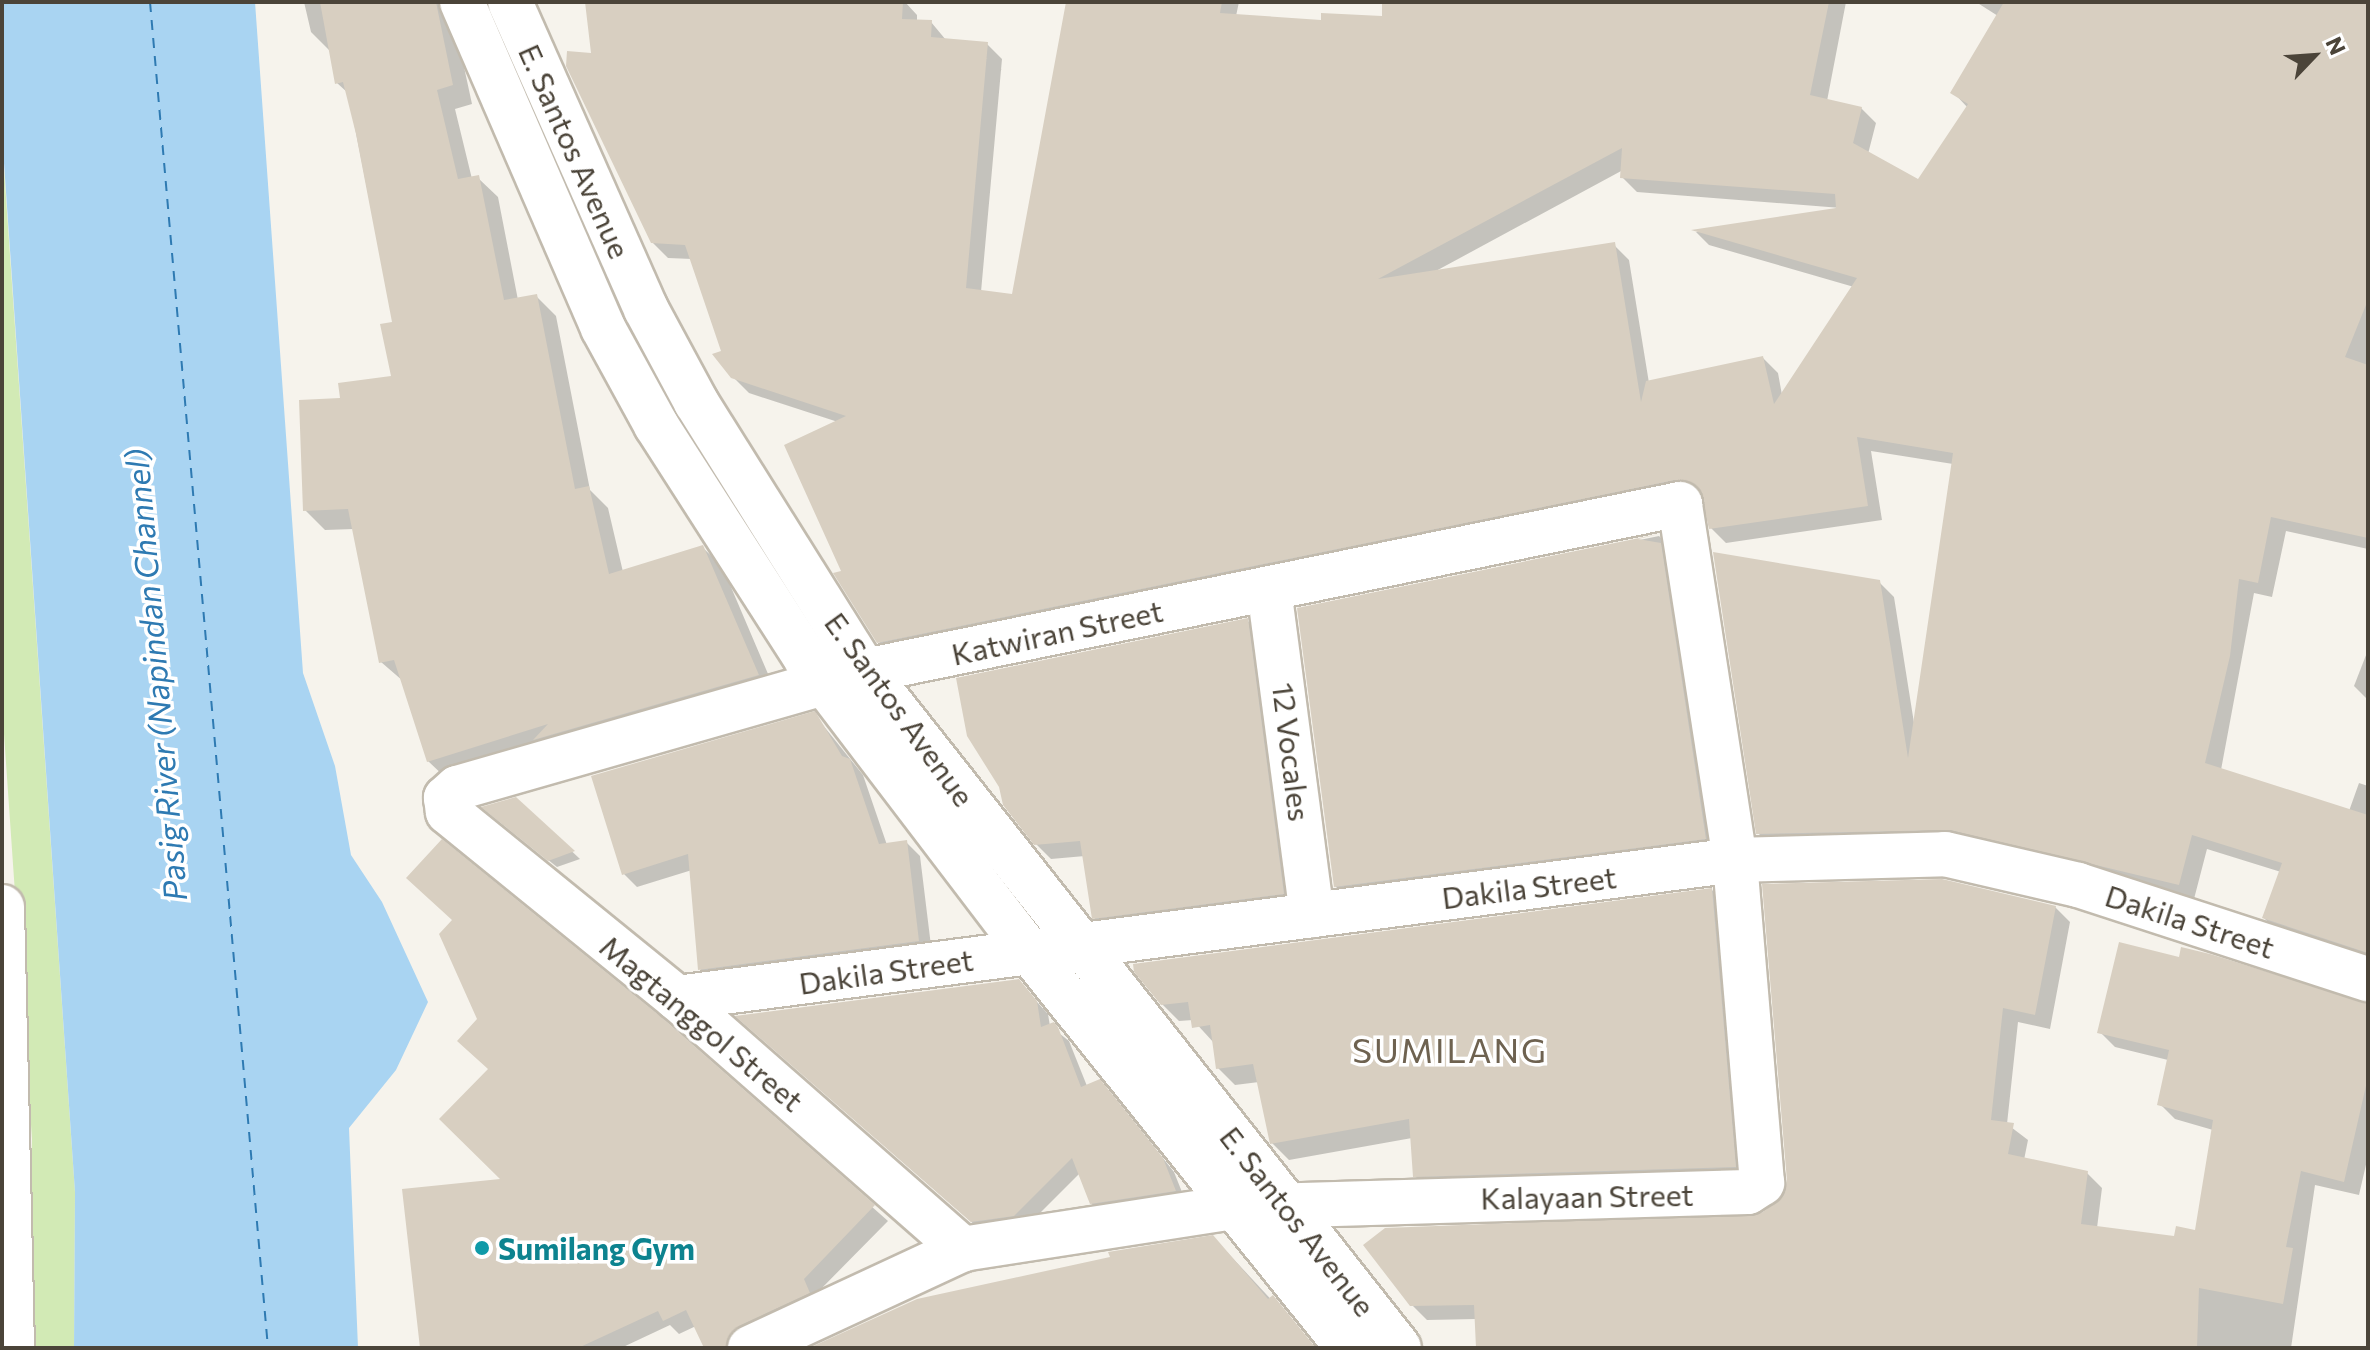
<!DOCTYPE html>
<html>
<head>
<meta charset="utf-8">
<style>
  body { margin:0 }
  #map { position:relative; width:2370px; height:1350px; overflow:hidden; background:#f6f3ec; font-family:Commissioner,sans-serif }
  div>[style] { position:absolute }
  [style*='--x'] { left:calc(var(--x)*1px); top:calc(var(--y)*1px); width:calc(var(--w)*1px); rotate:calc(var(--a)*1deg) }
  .green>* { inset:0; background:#d2eab5 }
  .water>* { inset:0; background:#a9d4f2 }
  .shadow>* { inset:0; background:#0003 }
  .ferry>* { height:2px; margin-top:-1px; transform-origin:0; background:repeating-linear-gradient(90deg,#2e7ab2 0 10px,transparent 0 18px) }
  .building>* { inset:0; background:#d8cfc1 }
  .roads { filter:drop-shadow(2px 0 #c2bbae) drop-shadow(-2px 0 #c2bbae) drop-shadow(0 2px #c2bbae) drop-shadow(0 -2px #c2bbae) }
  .minor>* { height:44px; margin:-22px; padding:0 22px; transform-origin:22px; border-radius:22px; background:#fff }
  .dots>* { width:22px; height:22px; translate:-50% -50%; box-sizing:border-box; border:4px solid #fff; border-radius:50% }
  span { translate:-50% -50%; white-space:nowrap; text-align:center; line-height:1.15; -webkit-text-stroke:7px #fff; paint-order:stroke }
  .street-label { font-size:30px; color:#4b4439 }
  .culture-label { font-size:30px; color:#0d838f; font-weight:700 }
  .left { translate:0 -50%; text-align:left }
  .water-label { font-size:32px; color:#2e7ab2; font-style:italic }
  .quarter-label { font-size:34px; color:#6e6250; letter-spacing:2px }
  .frame { position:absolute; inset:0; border:4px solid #4b4439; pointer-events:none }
  .north { position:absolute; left:2274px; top:16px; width:80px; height:80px; -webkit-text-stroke:6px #fff; paint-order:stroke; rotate:65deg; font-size:22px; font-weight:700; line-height:32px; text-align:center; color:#4b4439 }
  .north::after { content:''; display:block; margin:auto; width:28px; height:36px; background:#4b4439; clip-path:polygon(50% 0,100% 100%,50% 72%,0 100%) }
</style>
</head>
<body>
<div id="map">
  <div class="green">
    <i style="clip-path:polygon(2px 140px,75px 1192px,74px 1348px,27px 1348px,32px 1139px,2px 705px)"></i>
  </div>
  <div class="water">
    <i style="clip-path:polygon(2px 2px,255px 2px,303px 673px,335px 766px,351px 855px,382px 902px,428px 1002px,396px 1070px,349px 1128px,358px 1348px,74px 1348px,75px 1192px,2px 134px)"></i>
  </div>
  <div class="shadow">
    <i style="clip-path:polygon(304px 2px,450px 2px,472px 104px,455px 109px,472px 179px,478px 178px,498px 197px,518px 300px,536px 296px,556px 316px,590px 490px,608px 508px,623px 572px,702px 547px,722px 566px,777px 695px,448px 780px,428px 761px,403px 681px,381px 662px,354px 529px,325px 530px,305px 510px,342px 400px,393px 378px,394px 323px,348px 93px,337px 83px,332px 53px,311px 32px)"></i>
    <i style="clip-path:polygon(evenodd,587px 2px,905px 2px,917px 15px,917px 22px,931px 22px,946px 40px,987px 44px,1002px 59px,981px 292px,1013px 296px,1068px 2px,1239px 2px,1236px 16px,1323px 22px,1385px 18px,1384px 2px,1846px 2px,1827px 101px,1861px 108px,1876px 123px,1868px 154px,1919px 182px,1968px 108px,1953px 92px,1998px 16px,1976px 2px,2368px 2px,2368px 549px,2286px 531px,2272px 597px,2254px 593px,2221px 770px,2349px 811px,2359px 783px,2368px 786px,2368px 964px,2279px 933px,2264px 918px,2281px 872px,2207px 849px,2194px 899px,1967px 844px,1773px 849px,1758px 833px,1879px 582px,1894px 597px,1914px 723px,1953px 464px,1871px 451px,1882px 520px,1726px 543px,1711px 528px,1704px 498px,1691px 494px,894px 657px,879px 642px,844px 572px,838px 422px,749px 393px,733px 377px,692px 259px,668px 258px,652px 242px,593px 55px,587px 2px,1623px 170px,1622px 177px,1637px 192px,1841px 208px,1696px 232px,1709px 245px,1854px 287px,1782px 395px,1778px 373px,1763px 358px,1649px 383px,1629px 260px,1614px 245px,1434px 272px,1623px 170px)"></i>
    <i style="clip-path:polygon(1659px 536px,1672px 549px,1721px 853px,1351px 902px,1335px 886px,1299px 610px)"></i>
    <i style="clip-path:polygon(1247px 620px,1262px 636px,1298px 909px,1110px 933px,1094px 918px,1085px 856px,1051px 859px,1035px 843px,1001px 786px)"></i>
    <i style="clip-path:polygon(2368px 650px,2368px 700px,2354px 686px)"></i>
    <i style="clip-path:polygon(814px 714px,863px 775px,887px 845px,906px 842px,920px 856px,932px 954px,714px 983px,700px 969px,692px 870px,637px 887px,624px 874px)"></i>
    <i style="clip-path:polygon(516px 799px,580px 859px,557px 867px,491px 814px)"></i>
    <i style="clip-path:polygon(1712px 890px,1728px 907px,1751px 1183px,1432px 1193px,1415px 1176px,1412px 1138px,1289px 1160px,1272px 1143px,1259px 1082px,1235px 1085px,1218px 1068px,1214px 1043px,1193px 1020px,1179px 1021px,1162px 1004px)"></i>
    <i style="clip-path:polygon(2055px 907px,2070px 922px,2050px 1029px,2018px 1022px,2007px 1124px,2028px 1140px,2024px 1160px,2087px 1173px,2102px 1188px,2097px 1228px,2175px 1238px,2197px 1232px,2213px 1130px,2175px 1119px,2160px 1104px,2168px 1060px,2115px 1047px,2100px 1032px,2368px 1003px,2368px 1156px,2359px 1195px,2315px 1185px,2291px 1348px,1477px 1348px,1477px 1319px,1427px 1320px,1412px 1305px,1749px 1219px,1778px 1205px,1789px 1181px)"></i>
    <i style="clip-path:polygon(1018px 981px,1048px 1014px,1050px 1026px,1069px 1041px,1087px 1086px,1111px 1093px,1174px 1172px,1186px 1202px,1103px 1215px,1091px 1203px,1080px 1173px,1026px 1227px,984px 1233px,749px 1027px)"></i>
    <i style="clip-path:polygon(704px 1058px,888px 1221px,816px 1294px,743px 1348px,706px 1348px,696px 1326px,679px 1334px,670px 1325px,621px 1348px,422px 1348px,504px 1180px)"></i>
    <i style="clip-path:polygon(1227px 1252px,1316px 1348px,815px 1348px)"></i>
  </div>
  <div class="ferry">
    <i style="--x:150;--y:2;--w:1351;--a:84.99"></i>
  </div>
  <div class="building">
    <i style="clip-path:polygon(320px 2px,436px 2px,453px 85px,437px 90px,458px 179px,479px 175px,504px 300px,537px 294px,575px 489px,589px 486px,609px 574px,703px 545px,759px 675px,533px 740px,548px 724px,427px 762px,394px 660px,379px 663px,348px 509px,303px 511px,299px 400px,340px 398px,338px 383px,391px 376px,380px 324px,392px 322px,356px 134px,343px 82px,335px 84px)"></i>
    <i style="clip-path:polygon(evenodd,585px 2px,903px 2px,902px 19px,932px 20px,931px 37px,988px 42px,966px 288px,1012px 294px,1066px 2px,1222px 2px,1220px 13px,1321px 20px,1321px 13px,1382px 16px,1382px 2px,1829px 2px,1810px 95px,1862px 107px,1853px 143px,1918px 179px,1968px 104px,1950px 93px,2004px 2px,2368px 2px,2368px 300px,2345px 357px,2368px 365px,2368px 538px,2271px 517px,2258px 583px,2239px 579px,2230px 656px,2205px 763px,2368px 815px,2368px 953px,2262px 918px,2282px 863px,2192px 835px,2179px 885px,1950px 830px,1756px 834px,1713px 552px,1880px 580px,1908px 758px,1953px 453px,1857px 437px,1868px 506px,1709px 529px,1700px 489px,1675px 480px,877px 643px,833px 573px,841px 571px,784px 445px,846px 416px,731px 378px,712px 354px,721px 351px,685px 245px,651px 243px,566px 66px,567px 51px,591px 53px,585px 2px,1622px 148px,1620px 178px,1835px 194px,1836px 208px,1691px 230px,1857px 278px,1774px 404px,1763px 356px,1646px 381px,1641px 402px,1615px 242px,1378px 279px,1622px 148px)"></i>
    <i style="clip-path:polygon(1659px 534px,1638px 539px,1661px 543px,1706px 839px,1334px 887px,1297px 608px)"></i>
    <i style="clip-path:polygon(1248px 618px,1284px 894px,1092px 919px,1080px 841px,1034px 845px,1003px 805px,999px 787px,967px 736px,956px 678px)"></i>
    <i style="clip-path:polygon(815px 711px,842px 756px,850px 759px,879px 844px,907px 840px,919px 941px,698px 970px,688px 854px,622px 875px,591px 776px)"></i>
    <i style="clip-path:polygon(516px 797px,575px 851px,548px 861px,481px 807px)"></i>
    <i style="clip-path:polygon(442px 839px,661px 1017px,875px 1205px,804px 1279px,810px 1293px,739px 1326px,725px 1348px,704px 1348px,686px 1310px,663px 1321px,658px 1311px,578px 1348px,420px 1348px,402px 1189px,500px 1179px,439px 1119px,488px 1069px,457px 1041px,477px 1019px,439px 934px,452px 920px,406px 878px)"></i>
    <i style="clip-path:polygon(1942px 879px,2056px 906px,2035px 1015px,2003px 1008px,1991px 1120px,2014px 1123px,2008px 1154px,2088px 1171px,2081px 1224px,2174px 1236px,2176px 1226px,2195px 1230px,2213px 1120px,2157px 1105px,2169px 1050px,2097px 1033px,2119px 942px,2179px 957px,2181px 947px,2210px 954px,2368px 1003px,2368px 1077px,2344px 1182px,2301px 1171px,2286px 1247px,2293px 1248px,2283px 1304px,2199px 1288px,2197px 1348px,1476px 1348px,1474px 1305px,1410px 1306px,1363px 1245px,1385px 1228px,1762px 1213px,1784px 1195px,1787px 1181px,1762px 884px)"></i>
    <i style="clip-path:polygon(1712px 888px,1736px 1167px,1413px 1177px,1409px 1119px,1270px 1144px,1253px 1064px,1216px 1069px,1210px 1025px,1192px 1028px,1188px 1002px,1161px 1005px,1134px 972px,1133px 964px)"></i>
    <i style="clip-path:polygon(1019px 979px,1037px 1001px,1041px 1027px,1054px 1022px,1058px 1027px,1081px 1087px,1100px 1079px,1163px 1158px,1176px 1191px,1090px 1204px,1072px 1158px,1014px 1216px,971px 1222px,735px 1016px)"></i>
    <i style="clip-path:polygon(1213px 1235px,1268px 1299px,1273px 1295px,1316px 1348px,809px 1348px,917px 1299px,1110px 1257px,1108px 1252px)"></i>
  </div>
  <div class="roads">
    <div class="minor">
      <i style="--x:462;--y:2;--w:355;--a:66.6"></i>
      <i style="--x:603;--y:328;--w:111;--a:61.3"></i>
      <i style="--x:656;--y:425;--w:278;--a:57.3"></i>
      <i style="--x:806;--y:659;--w:342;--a:52.7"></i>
      <i style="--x:1013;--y:931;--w:535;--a:51.22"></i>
      <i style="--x:510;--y:2;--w:336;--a:66.1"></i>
      <i style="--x:646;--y:309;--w:106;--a:61.7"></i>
      <i style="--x:696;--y:402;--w:318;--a:57.9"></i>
      <i style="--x:865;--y:671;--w:862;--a:51.73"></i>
      <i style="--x:1269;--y:589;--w:329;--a:82.5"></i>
      <i style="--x:2;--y:907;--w:441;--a:88.7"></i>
      <i style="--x:677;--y:998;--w:1067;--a:-7.43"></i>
      <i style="--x:1735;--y:860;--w:210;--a:-1.6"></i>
      <i style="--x:1945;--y:854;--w:137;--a:13.1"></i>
      <i style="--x:2078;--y:885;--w:305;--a:18"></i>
      <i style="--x:750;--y:1348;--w:235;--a:-24.9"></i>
      <i style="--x:963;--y:1249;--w:273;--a:-8.8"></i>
      <i style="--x:1233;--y:1207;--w:515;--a:-1.67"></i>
      <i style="--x:1748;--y:1192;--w:17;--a:-33"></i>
      <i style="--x:1762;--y:1183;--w:324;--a:-94.8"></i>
      <i style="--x:1735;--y:860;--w:360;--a:-98.8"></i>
      <i style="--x:1680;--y:504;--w:832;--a:168.42"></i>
      <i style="--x:865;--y:671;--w:424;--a:164"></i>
      <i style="--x:457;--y:788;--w:15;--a:138"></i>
      <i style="--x:446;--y:798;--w:14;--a:82"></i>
      <i style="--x:448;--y:812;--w:295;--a:39.1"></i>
      <i style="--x:677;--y:998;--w:381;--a:41.3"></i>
    </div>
  </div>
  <div class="dots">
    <i style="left:482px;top:1248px;background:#0f9aa8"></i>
  </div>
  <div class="street-label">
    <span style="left:575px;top:151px;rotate:66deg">E. Santos Avenue</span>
    <span style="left:1057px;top:632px;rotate:-12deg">Katwiran Street</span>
    <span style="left:900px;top:709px;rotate:54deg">E. Santos Avenue</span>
    <span style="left:1292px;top:752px;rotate:83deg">12 Vocales</span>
    <span style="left:1529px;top:887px;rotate:-7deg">Dakila Street</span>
    <span style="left:2190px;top:921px;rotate:18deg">Dakila Street</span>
    <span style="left:886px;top:971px;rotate:-8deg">Dakila Street</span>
    <span style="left:702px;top:1023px;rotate:40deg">Magtanggol Street</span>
    <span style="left:1587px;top:1196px;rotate:-1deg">Kalayaan Street</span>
    <span style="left:1298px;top:1221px;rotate:52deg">E. Santos Avenue</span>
  </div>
  <div class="culture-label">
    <span class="left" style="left:498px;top:1248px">Sumilang Gym</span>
  </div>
  <div class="water-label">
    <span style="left:155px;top:675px;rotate:-95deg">Pasig River (Napindan Channel)</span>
  </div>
  <div class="quarter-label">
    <span style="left:1450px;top:1050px">SUMILANG</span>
  </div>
  <div class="frame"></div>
  <div class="north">N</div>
</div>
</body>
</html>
